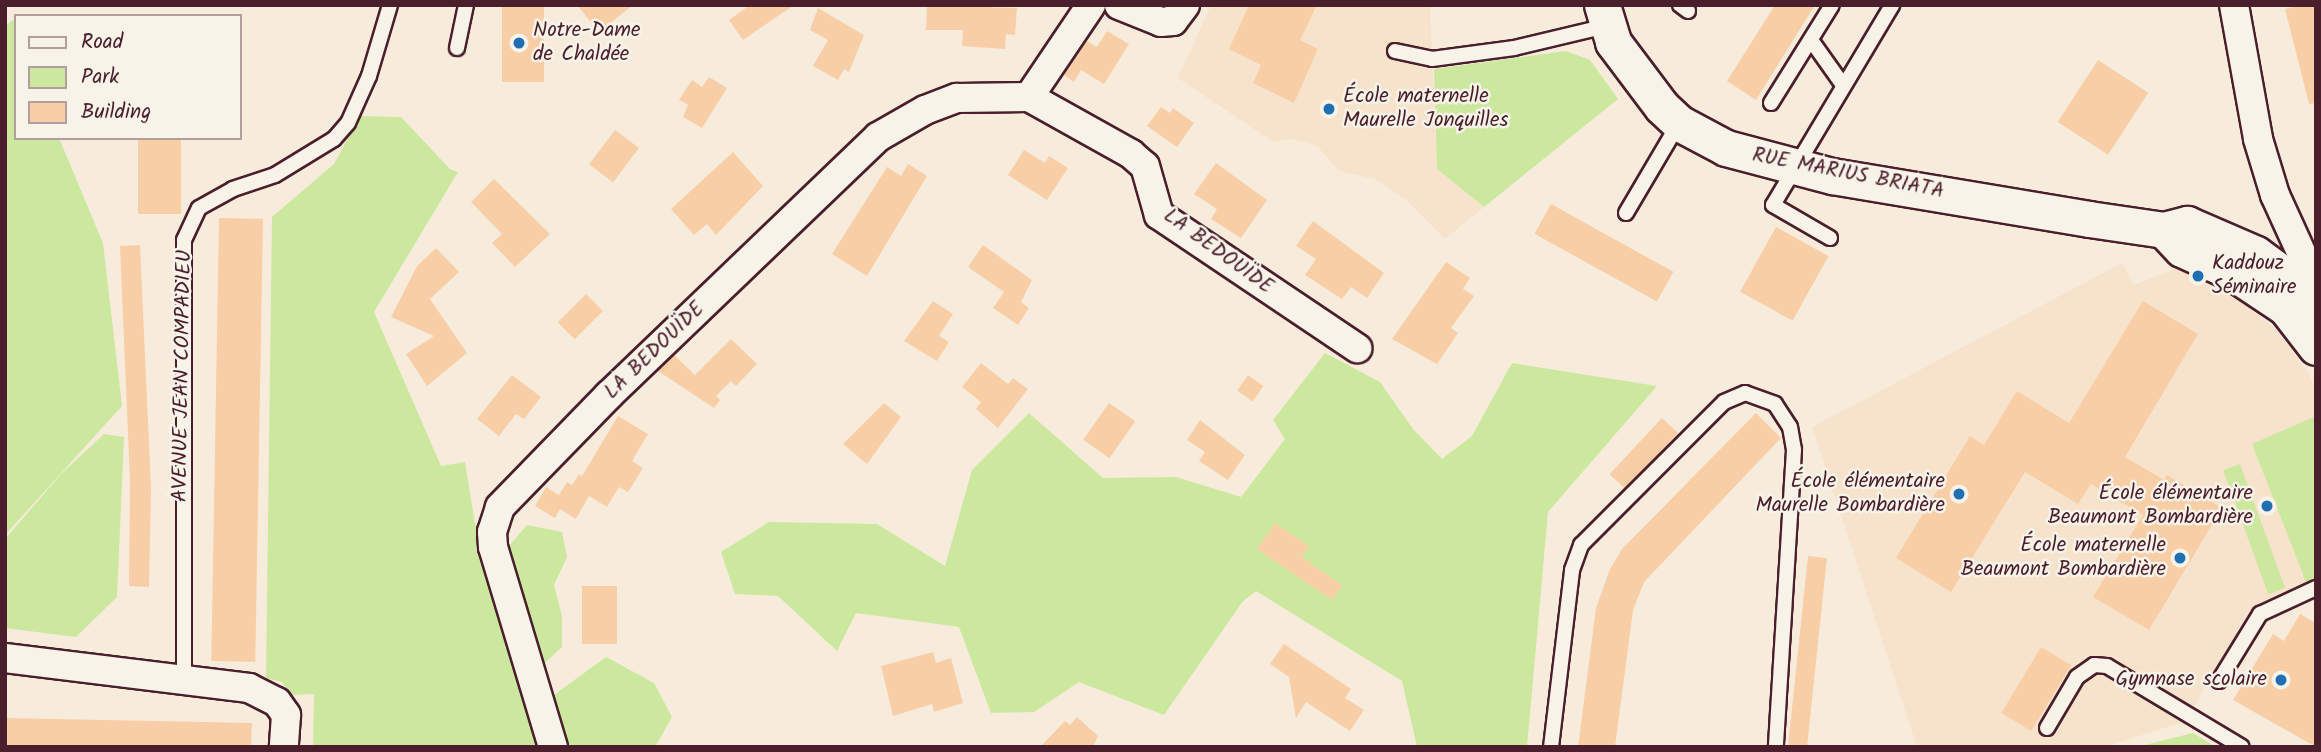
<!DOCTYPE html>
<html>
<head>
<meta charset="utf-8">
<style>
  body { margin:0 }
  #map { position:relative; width:2321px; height:752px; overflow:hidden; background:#f7ecdb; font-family:Kalam,sans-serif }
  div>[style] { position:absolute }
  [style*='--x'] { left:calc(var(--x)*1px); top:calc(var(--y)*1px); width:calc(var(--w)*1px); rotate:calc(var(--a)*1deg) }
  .built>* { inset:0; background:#f7e3cb }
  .green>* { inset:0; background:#cce89f; transform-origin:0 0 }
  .building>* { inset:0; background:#f8cea7; transform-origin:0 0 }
  .roads { filter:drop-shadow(2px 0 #4a1f2b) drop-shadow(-2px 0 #4a1f2b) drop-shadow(0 2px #4a1f2b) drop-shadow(0 -2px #4a1f2b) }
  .service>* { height:14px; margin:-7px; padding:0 7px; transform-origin:7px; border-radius:7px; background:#f7f3e8 }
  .minor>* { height:28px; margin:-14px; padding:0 14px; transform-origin:14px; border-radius:14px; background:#f7f3e8 }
  .tertiary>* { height:35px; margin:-17.5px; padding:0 17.5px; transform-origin:17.5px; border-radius:17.5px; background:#f7f3e8 }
  .dots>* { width:19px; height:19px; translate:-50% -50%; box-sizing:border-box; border:4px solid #f7f3e8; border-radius:50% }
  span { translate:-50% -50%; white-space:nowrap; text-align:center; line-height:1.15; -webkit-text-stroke:5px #f7f3e8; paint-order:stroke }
  .poi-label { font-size:21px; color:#4a1f2b }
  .left { translate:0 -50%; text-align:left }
  .right { translate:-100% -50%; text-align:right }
  .street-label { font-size:21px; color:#4a1f2b }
  .frame { position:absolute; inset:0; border:7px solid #4a1f2b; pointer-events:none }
  .legend { position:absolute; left:14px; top:14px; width:228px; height:126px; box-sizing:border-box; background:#f7f3e8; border:2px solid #b29e9c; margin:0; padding:9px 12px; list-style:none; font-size:21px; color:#4a1f2b }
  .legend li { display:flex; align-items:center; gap:14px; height:35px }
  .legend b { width:35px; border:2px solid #b29e9c }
</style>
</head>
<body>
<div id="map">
  <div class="built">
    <i style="clip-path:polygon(1211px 5px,1430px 5px,1437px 169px,1484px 207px,1445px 239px,1406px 200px,1375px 179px,1339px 171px,1317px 146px,1292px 139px,1273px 142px,1178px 78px)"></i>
    <i style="clip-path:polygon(2122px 263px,2134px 285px,2177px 268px,2236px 299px,2275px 328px,2309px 374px,2316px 391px,2316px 583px,2246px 616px,2186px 721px,2105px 747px,1917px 747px,1812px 427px)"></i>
  </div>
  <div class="green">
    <i style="clip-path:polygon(16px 18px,16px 138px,59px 138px,103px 243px,122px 406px,5px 535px,5px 26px)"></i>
    <i style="clip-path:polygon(1566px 51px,1590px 60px,1618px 99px,1484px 207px,1437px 169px,1434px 69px)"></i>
    <i style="clip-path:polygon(360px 116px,401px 117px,450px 169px,458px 172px,374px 312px,441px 466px,465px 462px,475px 524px,502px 554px,527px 525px,562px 532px,567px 557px,554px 585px,562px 616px,562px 647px,520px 686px,528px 714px,606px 657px,654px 683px,672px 717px,655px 747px,313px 747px,314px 694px,291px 695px,282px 682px,266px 678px,272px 217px,334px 164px)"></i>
    <i style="clip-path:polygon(1325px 353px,1380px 382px,1413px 429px,1442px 459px,1472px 436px,1512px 363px,1657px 386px,1548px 512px,1527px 747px,1417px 747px,1402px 681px,1256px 591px,1243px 601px,1164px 715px,1079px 682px,1034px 712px,991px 713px,959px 627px,856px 613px,837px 651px,778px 596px,735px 594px,721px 552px,769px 522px,877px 524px,945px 566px,972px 470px,1029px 413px,1103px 478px,1176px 477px,1241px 497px,1285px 439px,1273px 420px)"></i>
    <i style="clip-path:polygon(2316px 416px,2316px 577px,2306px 582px,2252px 444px)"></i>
    <i style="clip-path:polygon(104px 434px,124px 437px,117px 597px,76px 637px,5px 628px,5px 539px,61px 474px)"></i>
    <i style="left:2240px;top:464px;width:132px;height:18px;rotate:70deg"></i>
    <i style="clip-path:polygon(2193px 733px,2216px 747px,2137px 747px)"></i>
  </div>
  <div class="building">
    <i style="left:502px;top:5px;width:42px;height:77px"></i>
    <i style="clip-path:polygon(577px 5px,633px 5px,599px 32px)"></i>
    <i style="clip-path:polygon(750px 5px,794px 5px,743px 40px,729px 20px)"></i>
    <i style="clip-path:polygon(927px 5px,1017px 8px,1015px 35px,1006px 34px,1005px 49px,962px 46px,963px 30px,926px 30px)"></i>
    <i style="clip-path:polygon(1249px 5px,1317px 5px,1300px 40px,1318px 49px,1294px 103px,1253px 83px,1261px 65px,1229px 49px)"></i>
    <i style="clip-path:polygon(1775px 5px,1815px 5px,1756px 100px,1727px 81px)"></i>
    <i style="clip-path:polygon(2301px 5px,2316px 5px,2316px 103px,2309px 104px,2285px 9px)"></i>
    <i style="clip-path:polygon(818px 8px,864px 35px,849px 72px,844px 69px,838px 80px,813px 66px,828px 40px,810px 30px)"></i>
    <i style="clip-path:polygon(1107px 31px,1129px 44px,1104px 84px,1081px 70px,1074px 82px,1064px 75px,1087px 41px,1097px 47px)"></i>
    <i style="left:2098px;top:60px;width:60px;height:74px;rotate:33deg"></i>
    <i style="clip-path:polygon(709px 77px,727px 88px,702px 128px,683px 117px,688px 105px,679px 100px,692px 80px,702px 87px)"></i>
    <i style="clip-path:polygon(1161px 107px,1170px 113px,1173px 108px,1194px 123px,1177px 147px,1147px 126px)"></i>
    <i style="left:615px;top:130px;width:30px;height:43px;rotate:37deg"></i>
    <i style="left:138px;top:138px;width:43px;height:76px"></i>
    <i style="clip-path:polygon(1024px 150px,1045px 163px,1049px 156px,1068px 168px,1047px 200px,1008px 175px)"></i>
    <i style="clip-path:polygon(733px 152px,763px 186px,716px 235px,707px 224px,694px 235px,671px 209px)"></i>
    <i style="clip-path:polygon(1216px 163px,1267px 200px,1241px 238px,1211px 219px,1217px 209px,1194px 194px)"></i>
    <i style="clip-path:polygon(908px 164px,927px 176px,867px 276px,832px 254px,887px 167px,901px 176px)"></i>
    <i style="clip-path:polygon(494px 179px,550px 234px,515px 267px,492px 243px,502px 234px,471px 202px)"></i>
    <i style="left:1551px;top:204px;width:140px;height:34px;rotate:29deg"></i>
    <i style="left:219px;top:218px;width:44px;height:443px;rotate:1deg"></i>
    <i style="clip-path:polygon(1313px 221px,1384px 273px,1367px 298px,1351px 287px,1342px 299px,1305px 275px,1316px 259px,1296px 246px)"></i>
    <i style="left:1776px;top:227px;width:60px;height:74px;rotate:29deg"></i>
    <i style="clip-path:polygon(140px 245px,151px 488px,149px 587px,129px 586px,130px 481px,120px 246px)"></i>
    <i style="clip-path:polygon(983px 245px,1032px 280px,1021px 302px,1029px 308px,1018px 325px,993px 308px,1004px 292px,968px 267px)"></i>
    <i style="clip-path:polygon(436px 248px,459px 272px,430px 299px,467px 353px,427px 386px,406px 354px,434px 336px,391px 317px,417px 266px)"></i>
    <i style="clip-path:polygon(1446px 262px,1470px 278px,1463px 289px,1474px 296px,1451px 328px,1458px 333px,1437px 364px,1392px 339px)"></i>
    <i style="left:586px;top:294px;width:24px;height:40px;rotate:45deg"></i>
    <i style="clip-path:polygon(933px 301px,953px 314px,939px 336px,949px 342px,937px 361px,904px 341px)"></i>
    <i style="clip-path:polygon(2143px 301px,2198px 334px,2125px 457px,2164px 480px,2167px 475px,2222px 508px,2149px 630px,2093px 597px,2143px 515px,2091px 484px,2078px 504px,2025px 472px,1951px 592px,1896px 558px,1970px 436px,1984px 445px,2017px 391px,2069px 423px)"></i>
    <i style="clip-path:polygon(731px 339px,757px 364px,736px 386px,731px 381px,716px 396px,698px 378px,720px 400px,714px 408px,658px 371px,674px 355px,695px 375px)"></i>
    <i style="clip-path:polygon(981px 363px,1008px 384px,1013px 378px,1028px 389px,998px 428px,976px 409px,981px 402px,962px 387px)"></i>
    <i style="clip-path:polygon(512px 375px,541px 397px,524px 419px,516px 414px,499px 436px,477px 419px)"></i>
    <i style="left:1248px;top:375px;width:19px;height:19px;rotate:35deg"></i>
    <i style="clip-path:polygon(884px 403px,901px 417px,867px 464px,843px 444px)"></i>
    <i style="left:1109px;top:403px;width:32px;height:45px;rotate:35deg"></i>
    <i style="clip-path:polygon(1756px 413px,1781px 438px,1644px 582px,1633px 610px,1615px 747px,1578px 747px,1596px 608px,1610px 569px,1622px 549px)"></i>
    <i style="clip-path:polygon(618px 416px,648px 434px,632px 461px,643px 468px,628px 492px,619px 487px,607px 507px,589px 496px,576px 519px,560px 509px,555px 518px,535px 506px,546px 487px,559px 495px,567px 482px,572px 485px,579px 474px,582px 476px)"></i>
    <i style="left:1662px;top:418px;width:22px;height:77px;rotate:43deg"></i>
    <i style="clip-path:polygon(1200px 420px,1245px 455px,1228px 480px,1199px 461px,1205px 452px,1187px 440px)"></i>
    <i style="clip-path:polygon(1275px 523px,1309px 546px,1302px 557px,1342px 585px,1332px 600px,1257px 549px)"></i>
    <i style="left:1808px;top:556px;width:19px;height:191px;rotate:6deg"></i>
    <i style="left:582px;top:586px;width:35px;height:58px"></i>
    <i style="clip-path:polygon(2300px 614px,2316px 623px,2316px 747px,2233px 700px,2273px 634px,2284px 641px)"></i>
    <i style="clip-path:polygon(1284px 644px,1351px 689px,1345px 698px,1364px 710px,1350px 731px,1306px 702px,1296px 718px,1289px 677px,1270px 664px)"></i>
    <i style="left:2041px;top:647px;width:35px;height:77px;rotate:31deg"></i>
    <i style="clip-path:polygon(933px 652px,936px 663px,951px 658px,963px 703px,934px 712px,932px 704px,893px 716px,881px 666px)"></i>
    <i style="clip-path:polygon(1077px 717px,1098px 736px,1093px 747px,1040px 747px,1065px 721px,1070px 725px)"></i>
    <i style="clip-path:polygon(5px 718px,252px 723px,251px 747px,5px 747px)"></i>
  </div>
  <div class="roads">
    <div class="service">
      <i style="--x:1680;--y:5;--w:10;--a:37"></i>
      <i style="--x:1811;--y:40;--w:55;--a:54.6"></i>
      <i style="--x:457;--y:48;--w:44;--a:-78.2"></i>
      <i style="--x:1395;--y:51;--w:38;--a:12"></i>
      <i style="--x:1432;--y:59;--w:83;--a:-7.6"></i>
      <i style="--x:1514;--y:48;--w:95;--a:-13.4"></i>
      <i style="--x:1771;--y:103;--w:115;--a:-58.1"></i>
      <i style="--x:1626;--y:213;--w:104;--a:-59.5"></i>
      <i style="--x:1830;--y:238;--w:66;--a:-149.9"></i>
      <i style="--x:1773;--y:205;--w:233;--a:-59.2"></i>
      <i style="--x:184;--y:678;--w:438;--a:-90"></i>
      <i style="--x:184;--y:240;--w:35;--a:-65"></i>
      <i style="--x:199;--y:208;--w:39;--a:-29"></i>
      <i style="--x:233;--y:189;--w:44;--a:-18.4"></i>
      <i style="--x:275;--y:175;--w:69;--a:-31.4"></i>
      <i style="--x:334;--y:139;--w:21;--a:-49"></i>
      <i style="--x:348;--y:123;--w:51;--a:-65.9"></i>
      <i style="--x:369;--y:76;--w:74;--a:-73.5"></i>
      <i style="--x:2219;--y:681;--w:79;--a:-58.5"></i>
      <i style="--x:2260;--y:614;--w:62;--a:-24.9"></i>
      <i style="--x:2047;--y:728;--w:59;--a:-59.5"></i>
      <i style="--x:2077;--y:677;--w:21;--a:-35"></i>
      <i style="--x:2094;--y:665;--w:13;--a:4"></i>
      <i style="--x:2107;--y:666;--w:157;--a:31"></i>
      <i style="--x:1551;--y:747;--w:178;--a:-83.2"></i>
      <i style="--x:1572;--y:570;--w:27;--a:-70"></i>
      <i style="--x:1581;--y:545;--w:202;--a:-45"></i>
      <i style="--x:1724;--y:402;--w:23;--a:-23"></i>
      <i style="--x:1745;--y:393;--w:32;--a:20"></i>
      <i style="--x:1775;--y:404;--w:27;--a:57"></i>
      <i style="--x:1790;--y:427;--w:23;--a:80"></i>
      <i style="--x:1794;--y:450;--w:298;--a:93.5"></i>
    </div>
    <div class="minor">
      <i style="--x:1091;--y:5;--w:111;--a:124"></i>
      <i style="--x:1029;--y:97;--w:117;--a:29.2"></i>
      <i style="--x:1131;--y:154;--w:18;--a:41"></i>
      <i style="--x:1145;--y:166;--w:51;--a:74.1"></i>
      <i style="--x:1159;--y:215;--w:239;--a:33.9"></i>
      <i style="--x:1119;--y:5;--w:45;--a:22"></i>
      <i style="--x:1161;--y:22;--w:12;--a:-5"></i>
      <i style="--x:1173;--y:21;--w:20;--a:-53"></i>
      <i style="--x:2234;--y:5;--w:136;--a:79.8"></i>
      <i style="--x:2258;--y:139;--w:59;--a:73.1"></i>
      <i style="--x:2275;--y:195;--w:87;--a:65.5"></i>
      <i style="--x:2311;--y:274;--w:15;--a:110"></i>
      <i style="--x:2306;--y:288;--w:19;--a:133"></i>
      <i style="--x:5;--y:658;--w:246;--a:7"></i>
      <i style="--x:249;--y:688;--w:31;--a:27"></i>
      <i style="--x:277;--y:702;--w:16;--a:55"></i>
      <i style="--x:286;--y:715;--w:32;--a:94"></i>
      <i style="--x:553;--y:747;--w:209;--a:-106.7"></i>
      <i style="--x:493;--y:547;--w:15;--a:-94"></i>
      <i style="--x:492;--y:532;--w:26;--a:-72"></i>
      <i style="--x:500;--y:507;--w:156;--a:-45.8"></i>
      <i style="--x:609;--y:395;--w:373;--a:-43.8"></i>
      <i style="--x:878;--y:137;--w:54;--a:-29.9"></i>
      <i style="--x:925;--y:110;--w:34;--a:-21"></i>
      <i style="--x:957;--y:98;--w:72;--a:-0.8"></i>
    </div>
    <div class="tertiary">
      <i style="--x:1602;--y:5;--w:39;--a:73"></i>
      <i style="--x:1613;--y:42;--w:81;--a:53"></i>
      <i style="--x:1662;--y:107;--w:23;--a:43"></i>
      <i style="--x:1679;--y:123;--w:53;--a:28"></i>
      <i style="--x:1726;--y:148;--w:110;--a:14.8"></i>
      <i style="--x:1832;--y:176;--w:261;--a:9.5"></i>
      <i style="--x:2089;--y:219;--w:76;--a:8.3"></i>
      <i style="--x:2164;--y:230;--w:24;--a:-15"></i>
      <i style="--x:2187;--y:224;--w:75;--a:23.5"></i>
      <i style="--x:2256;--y:254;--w:74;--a:36.3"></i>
      <i style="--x:2164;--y:230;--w:26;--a:47"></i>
      <i style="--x:2182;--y:249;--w:55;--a:24.7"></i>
      <i style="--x:2232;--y:272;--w:65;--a:33.7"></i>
      <i style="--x:2286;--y:308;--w:49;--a:52.4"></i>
    </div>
  </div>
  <div class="dots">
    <i style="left:519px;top:43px;background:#1f6fb2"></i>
    <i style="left:1329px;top:109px;background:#1f6fb2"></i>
    <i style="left:2198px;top:276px;background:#1f6fb2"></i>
    <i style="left:1959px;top:494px;background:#1f6fb2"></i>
    <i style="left:2267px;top:506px;background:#1f6fb2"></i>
    <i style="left:2180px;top:558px;background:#1f6fb2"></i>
    <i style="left:2281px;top:680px;background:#1f6fb2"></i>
  </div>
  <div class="poi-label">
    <span class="left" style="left:533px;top:43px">Notre-Dame<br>de Chaldée</span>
    <span class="left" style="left:1343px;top:109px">École maternelle<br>Maurelle Jonquilles</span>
    <span class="left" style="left:2212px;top:276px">Kaddouz<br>Séminaire</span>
    <span class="right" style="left:1945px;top:494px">École élémentaire<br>Maurelle Bombardière</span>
    <span class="right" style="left:2253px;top:506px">École élémentaire<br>Beaumont Bombardière</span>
    <span class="right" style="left:2166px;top:558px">École maternelle<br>Beaumont Bombardière</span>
    <span class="right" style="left:2267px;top:680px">Gymnase scolaire</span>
  </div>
  <div class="street-label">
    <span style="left:1848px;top:174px;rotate:11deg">RUE MARIUS BRIATA</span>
    <span style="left:1218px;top:252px;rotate:36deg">LA BEDOUÏDE</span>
    <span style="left:655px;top:351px;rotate:-44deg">LA BEDOUÏDE</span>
    <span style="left:183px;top:376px;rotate:-89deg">AVENUE JEAN COMPADIEU</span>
  </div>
  <div class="frame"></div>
  <ul class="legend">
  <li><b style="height:9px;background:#f7f3e8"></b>Road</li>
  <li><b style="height:19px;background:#cce89f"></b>Park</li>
  <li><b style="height:19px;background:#f8cea7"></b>Building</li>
  </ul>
</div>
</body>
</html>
